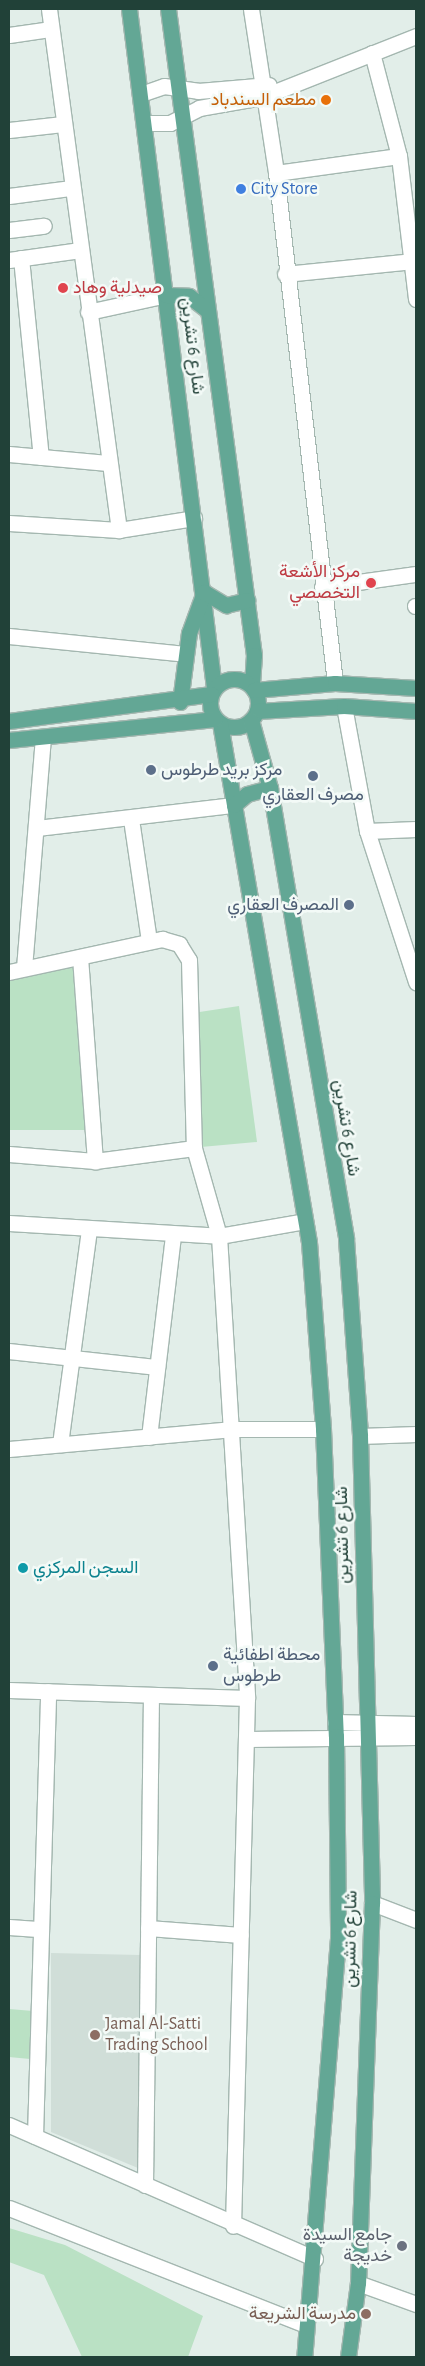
<!DOCTYPE html>
<html>
<head>
<meta charset="utf-8">
<style>
  body { margin:0 }
  #map { position:relative; width:425px; height:2366px; overflow:hidden; background:#e2eee9; font-family:"Alegreya Sans",Vazirmatn,sans-serif }
  div>[style] { position:absolute }
  [style*='--x'] { left:calc(var(--x)*1px); top:calc(var(--y)*1px); width:calc(var(--w)*1px); rotate:calc(var(--a)*1deg) }
  .built>* { inset:0; background:#d0ded8 }
  .green>* { inset:0; background:#bae1c4 }
  .roads { filter:drop-shadow(1px 0 #a4b7b0) drop-shadow(-1px 0 #a4b7b0) drop-shadow(0 1px #a4b7b0) drop-shadow(0 -1px #a4b7b0) }
  .minor>* { height:15px; margin:-7.5px; padding:0 7.5px; transform-origin:7.5px; border-radius:7.5px; background:#fff }
  .major>* { height:15px; margin:-7.5px; padding:0 7.5px; transform-origin:7.5px; border-radius:7.5px; background:#63a795 }
  .major>.ring { margin:-7.5px; padding:0; box-sizing:content-box; background:none; border:15px solid #63a795; border-radius:50% }
  .dots>* { width:14px; height:14px; translate:-50% -50%; box-sizing:border-box; border:2px solid #f3faf7; border-radius:50% }
  span { translate:-50% -50%; white-space:nowrap; text-align:center; line-height:1.15; -webkit-text-stroke:5px #f3faf7; paint-order:stroke }
  .food-label { font-size:18px; color:#c56008 }
  .right { translate:-100% -50%; text-align:right }
  .shop-label { font-size:18px; color:#366cbe }
  .left { translate:0 -50%; text-align:left }
  .health-label { font-size:18px; color:#be3a42 }
  .street-label { font-size:18px; color:#214138 }
  .service-label { font-size:18px; color:#4e5e75 }
  .culture-label { font-size:18px; color:#0d838f }
  .education-label { font-size:18px; color:#785e54 }
  .worship-label { font-size:18px; color:#5b616d }
  .frame { position:absolute; inset:0; border:10px solid #214138; pointer-events:none }
</style>
</head>
<body>
<div id="map">
  <div class="built">
    <i style="clip-path:polygon(51px 1953px,140px 1955px,138px 2168px,51px 2132px)"></i>
  </div>
  <div class="green">
    <i style="clip-path:polygon(73px 965px,85px 1130px,9px 1130px,9px 977px)"></i>
    <i style="clip-path:polygon(239px 1006px,257px 1142px,201px 1147px,193px 1013px)"></i>
    <i style="clip-path:polygon(9px 2009px,33px 2011px,30px 2059px,9px 2057px)"></i>
    <i style="clip-path:polygon(9px 2228px,65px 2245px,203px 2316px,188px 2357px,82px 2357px,44px 2275px,9px 2262px)"></i>
  </div>
  <div class="roads">
    <div class="minor">
      <i style="--x:49;--y:9;--w:526;--a:82.35"></i>
      <i style="--x:251;--y:9;--w:166;--a:81.3"></i>
      <i style="--x:276;--y:173;--w:513;--a:83.4"></i>
      <i style="--x:9;--y:35;--w:41;--a:-8.3"></i>
      <i style="--x:372;--y:53;--w:106;--a:75.3"></i>
      <i style="--x:399;--y:156;--w:144;--a:83.2"></i>
      <i style="--x:141;--y:94;--w:24;--a:-19"></i>
      <i style="--x:164;--y:86;--w:34;--a:8"></i>
      <i style="--x:198;--y:91;--w:71;--a:-4.8"></i>
      <i style="--x:145;--y:123;--w:25;--a:0"></i>
      <i style="--x:170;--y:123;--w:33;--a:-27"></i>
      <i style="--x:199;--y:108;--w:64;--a:-9.9"></i>
      <i style="--x:262;--y:97;--w:166;--a:-21.6"></i>
      <i style="--x:9;--y:130;--w:54;--a:-6.3"></i>
      <i style="--x:276;--y:173;--w:124;--a:-7.9"></i>
      <i style="--x:9;--y:196;--w:63;--a:-7.4"></i>
      <i style="--x:9;--y:230;--w:35;--a:-7"></i>
      <i style="--x:21;--y:258;--w:200;--a:84.3"></i>
      <i style="--x:9;--y:260;--w:72;--a:-8"></i>
      <i style="--x:285;--y:274;--w:129;--a:-5.8"></i>
      <i style="--x:88;--y:312;--w:80;--a:-12.3"></i>
      <i style="--x:9;--y:454;--w:99;--a:5.2"></i>
      <i style="--x:9;--y:523;--w:110;--a:3.6"></i>
      <i style="--x:119;--y:530;--w:76;--a:-9.1"></i>
      <i style="--x:322;--y:587;--w:95;--a:-7.9"></i>
      <i style="--x:415;--y:606;--w:1;--a:0"></i>
      <i style="--x:9;--y:636;--w:177;--a:5.8"></i>
      <i style="--x:344;--y:706;--w:127;--a:79.6"></i>
      <i style="--x:367;--y:831;--w:159;--a:72"></i>
      <i style="--x:131;--y:819;--w:123;--a:81.6"></i>
      <i style="--x:37;--y:828;--w:198;--a:-6.7"></i>
      <i style="--x:367;--y:831;--w:49;--a:-2.3"></i>
      <i style="--x:80;--y:957;--w:205;--a:85.8"></i>
      <i style="--x:24;--y:968;--w:230;--a:-85.3"></i>
      <i style="--x:9;--y:972;--w:157;--a:-12.2"></i>
      <i style="--x:162;--y:939;--w:18;--a:16"></i>
      <i style="--x:179;--y:944;--w:19;--a:58"></i>
      <i style="--x:189;--y:960;--w:188;--a:88.5"></i>
      <i style="--x:194;--y:1148;--w:91;--a:74.1"></i>
      <i style="--x:219;--y:1236;--w:463;--a:86.5"></i>
      <i style="--x:247;--y:1698;--w:528;--a:91.52"></i>
      <i style="--x:9;--y:1154;--w:86;--a:4.7"></i>
      <i style="--x:95;--y:1161;--w:100;--a:-7.5"></i>
      <i style="--x:9;--y:1223;--w:210;--a:3.5"></i>
      <i style="--x:219;--y:1236;--w:87;--a:-9.9"></i>
      <i style="--x:9;--y:1351;--w:149;--a:6.2"></i>
      <i style="--x:360;--y:1436;--w:56;--a:-2"></i>
      <i style="--x:149;--y:1437;--w:202;--a:-83.2"></i>
      <i style="--x:60;--y:1444;--w:216;--a:-82.3"></i>
      <i style="--x:9;--y:1449;--w:225;--a:-5.1"></i>
      <i style="--x:233;--y:1429;--w:90;--a:0"></i>
      <i style="--x:9;--y:1690;--w:238;--a:1.9"></i>
      <i style="--x:335;--y:1722;--w:81;--a:1.4"></i>
      <i style="--x:247;--y:1739;--w:169;--a:-0.7"></i>
      <i style="--x:372;--y:1903;--w:47;--a:21.1"></i>
      <i style="--x:9;--y:1927;--w:32;--a:4"></i>
      <i style="--x:148;--y:1928;--w:93;--a:4.3"></i>
      <i style="--x:9;--y:2125;--w:334;--a:23.6"></i>
      <i style="--x:35;--y:2136;--w:445;--a:-88.3"></i>
      <i style="--x:145;--y:2185;--w:490;--a:-89.3"></i>
      <i style="--x:9;--y:2208;--w:319;--a:21.5"></i>
      <i style="--x:358;--y:2283;--w:62;--a:19.9"></i>
    </div>
    <div class="major">
      <i style="--x:129;--y:9;--w:684;--a:82.86"></i>
      <i style="--x:168;--y:9;--w:652;--a:82.42"></i>
      <i style="--x:254;--y:655;--w:32;--a:94"></i>
      <i style="--x:166;--y:295;--w:23;--a:2"></i>
      <i style="--x:189;--y:296;--w:24;--a:38"></i>
      <i class="ring" style="left:210px;top:679px;width:33px;height:33px"></i>
      <i style="--x:254;--y:690;--w:81;--a:-4.9"></i>
      <i style="--x:335;--y:683;--w:81;--a:3.5"></i>
      <i style="--x:180;--y:702;--w:70;--a:-82.6"></i>
      <i style="--x:189;--y:633;--w:44;--a:-69.9"></i>
      <i style="--x:204;--y:592;--w:26;--a:31"></i>
      <i style="--x:226;--y:605;--w:22;--a:-13"></i>
      <i style="--x:257;--y:711;--w:87;--a:-3.3"></i>
      <i style="--x:344;--y:706;--w:72;--a:4"></i>
      <i style="--x:251;--y:720;--w:71;--a:74.4"></i>
      <i style="--x:270;--y:788;--w:457;--a:80.4"></i>
      <i style="--x:346;--y:1239;--w:197;--a:85.9"></i>
      <i style="--x:360;--y:1436;--w:467;--a:88.5"></i>
      <i style="--x:372;--y:1903;--w:380;--a:92.1"></i>
      <i style="--x:358;--y:2283;--w:75;--a:97.7"></i>
      <i style="--x:9;--y:721;--w:204;--a:-7.6"></i>
      <i style="--x:220;--y:723;--w:527;--a:80.27"></i>
      <i style="--x:309;--y:1242;--w:188;--a:85.7"></i>
      <i style="--x:323;--y:1429;--w:307;--a:87.6"></i>
      <i style="--x:336;--y:1736;--w:202;--a:89.4"></i>
      <i style="--x:338;--y:1938;--w:420;--a:94.6"></i>
      <i style="--x:9;--y:740;--w:207;--a:-5.8"></i>
      <i style="--x:234;--y:805;--w:17;--a:-40"></i>
      <i style="--x:247;--y:794;--w:24;--a:-15"></i>
    </div>
  </div>
  <div class="dots">
    <i style="left:326px;top:100px;background:#e8710a"></i>
    <i style="left:241px;top:189px;background:#3f7fe0"></i>
    <i style="left:63px;top:288px;background:#e0444e"></i>
    <i style="left:371px;top:583px;background:#e0444e"></i>
    <i style="left:151px;top:770px;background:#5c6f8a"></i>
    <i style="left:313px;top:776px;background:#5c6f8a"></i>
    <i style="left:349px;top:905px;background:#5c6f8a"></i>
    <i style="left:23px;top:1568px;background:#0f9aa8"></i>
    <i style="left:213px;top:1666px;background:#5c6f8a"></i>
    <i style="left:95px;top:2035px;background:#8d6e63"></i>
    <i style="left:402px;top:2246px;background:#6b7280"></i>
    <i style="left:366px;top:2314px;background:#8d6e63"></i>
  </div>
  <div class="food-label">
    <span class="right" style="left:316px;top:100px">مطعم السندباد</span>
  </div>
  <div class="shop-label">
    <span class="left" style="left:251px;top:189px">City Store</span>
  </div>
  <div class="health-label">
    <span class="left" style="left:73px;top:288px">صيدلية وهاد</span>
    <span class="right" style="left:360px;top:583px">مركز الأشعة<br>التخصصي</span>
  </div>
  <div class="street-label">
    <span style="left:192px;top:346px;rotate:83deg">شارع 6 تشرين</span>
    <span style="left:346px;top:1128px;rotate:81deg">شارع 6 تشرين</span>
    <span style="left:343px;top:1535px;rotate:-91deg">شارع 6 تشرين</span>
    <span style="left:351px;top:1939px;rotate:-89deg">شارع 6 تشرين</span>
  </div>
  <div class="service-label">
    <span class="left" style="left:161px;top:770px">مركز بريد طرطوس</span>
    <span style="left:313px;top:795px">مصرف العقاري</span>
    <span class="right" style="left:339px;top:905px">المصرف العقاري</span>
    <span class="left" style="left:223px;top:1666px">محطة اطفائية<br>طرطوس</span>
  </div>
  <div class="culture-label">
    <span class="left" style="left:33px;top:1568px">السجن المركزي</span>
  </div>
  <div class="education-label">
    <span class="left" style="left:105px;top:2035px">Jamal Al-Satti<br>Trading School</span>
    <span class="right" style="left:356px;top:2314px">مدرسة الشريعة</span>
  </div>
  <div class="worship-label">
    <span class="right" style="left:392px;top:2246px">جامع السيدة<br>خديجة</span>
  </div>
  <div class="frame"></div>
</div>
</body>
</html>
